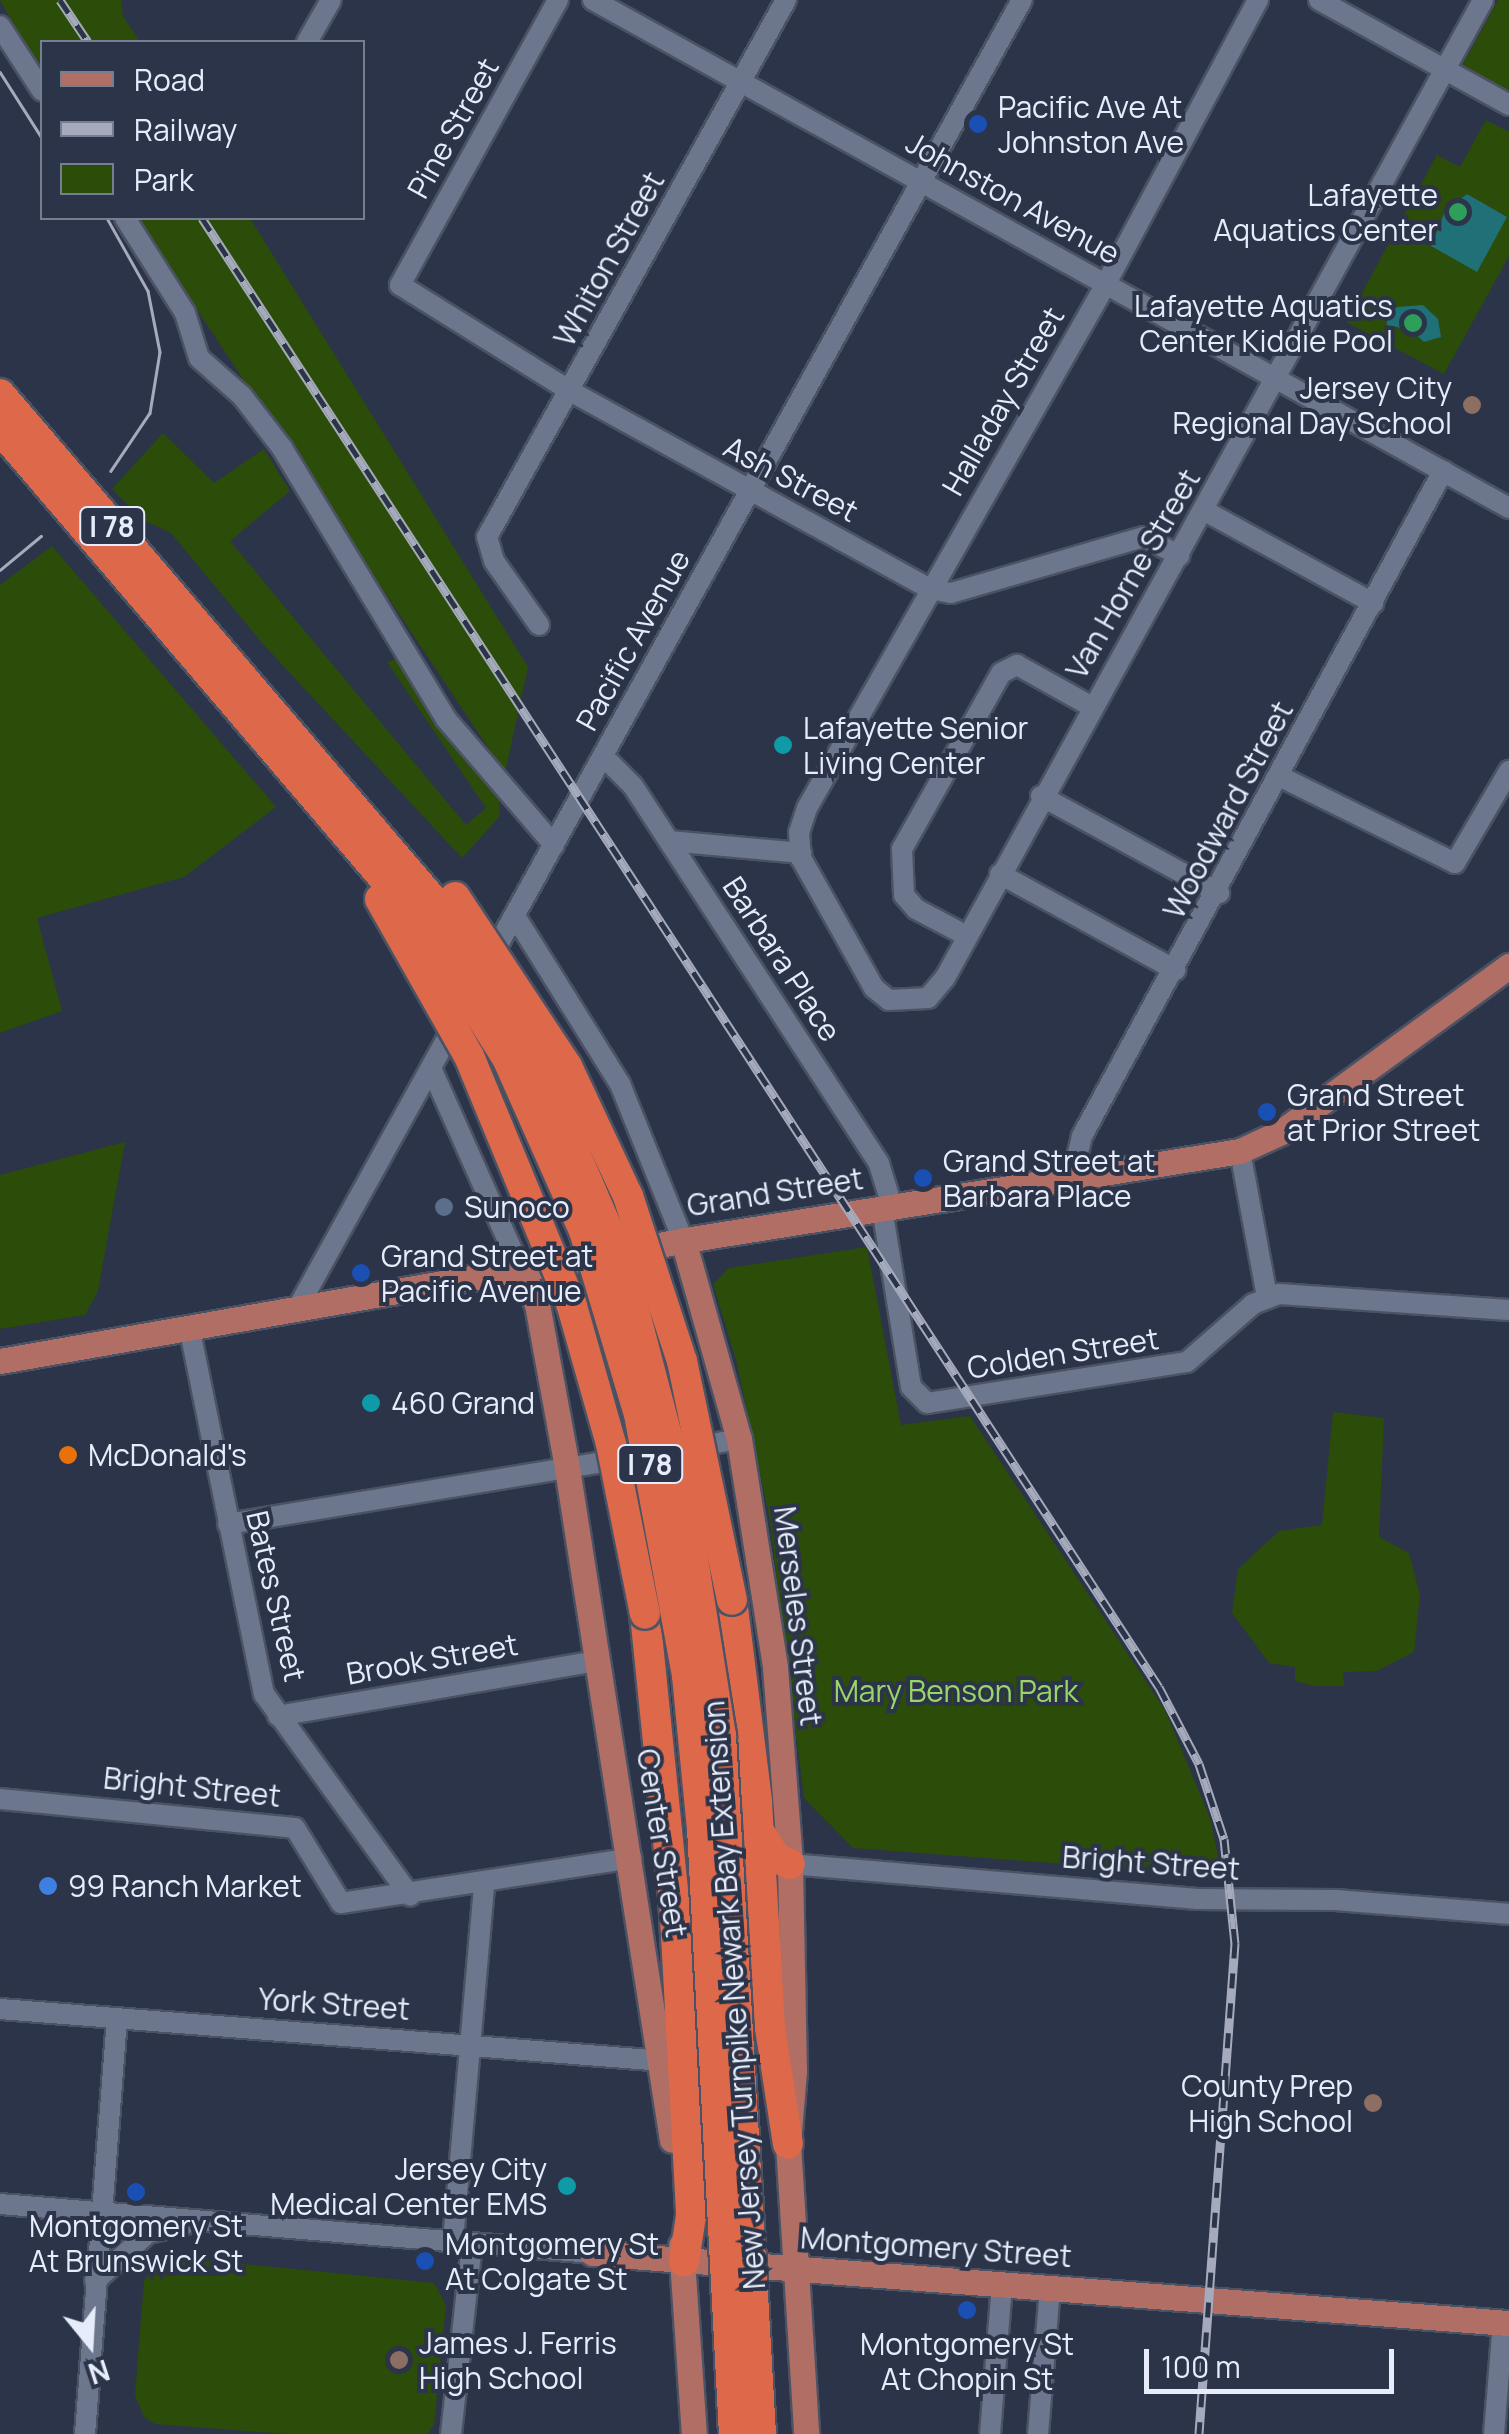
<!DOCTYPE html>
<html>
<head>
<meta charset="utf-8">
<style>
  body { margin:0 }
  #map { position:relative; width:1509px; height:2434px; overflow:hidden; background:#2c3449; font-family:Manrope,sans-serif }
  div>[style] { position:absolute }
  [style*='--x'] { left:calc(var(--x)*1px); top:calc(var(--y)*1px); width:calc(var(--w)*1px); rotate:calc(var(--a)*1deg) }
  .green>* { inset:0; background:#2c4c09 }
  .water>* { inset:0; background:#1f7077 }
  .roads { filter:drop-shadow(2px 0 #4b5263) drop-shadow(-2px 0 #4b5263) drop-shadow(0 2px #4b5263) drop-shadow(0 -2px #4b5263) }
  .minor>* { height:20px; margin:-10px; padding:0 10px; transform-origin:10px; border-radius:10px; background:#6c768d }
  .major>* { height:25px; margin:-12.5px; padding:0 12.5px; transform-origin:12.5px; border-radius:12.5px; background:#b06e65 }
  .highway>* { height:30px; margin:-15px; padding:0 15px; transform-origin:15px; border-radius:15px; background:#de694a }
  .tram>* { height:2.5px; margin:-1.25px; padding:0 1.25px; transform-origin:1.25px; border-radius:1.25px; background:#a5abbc }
  .rail>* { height:9px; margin-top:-4.5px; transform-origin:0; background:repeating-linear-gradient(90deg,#2c3449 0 15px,#a5abbc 0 30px); box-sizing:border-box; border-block:2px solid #a5abbc }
  .bridges { filter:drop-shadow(2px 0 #4b5263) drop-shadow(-2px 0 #4b5263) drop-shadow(0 2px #4b5263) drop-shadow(0 -2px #4b5263) }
  .highway-bridge>* { height:30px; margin:-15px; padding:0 15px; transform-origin:15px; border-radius:15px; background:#de694a }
  .dots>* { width:28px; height:28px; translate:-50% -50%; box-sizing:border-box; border:5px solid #2c3449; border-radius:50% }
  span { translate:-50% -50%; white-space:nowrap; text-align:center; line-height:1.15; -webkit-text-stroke:8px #2c3449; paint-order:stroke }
  .shield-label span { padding:2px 8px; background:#2c3449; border:2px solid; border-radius:8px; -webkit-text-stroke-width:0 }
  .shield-label { font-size:28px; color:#e6ecfa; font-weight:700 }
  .poi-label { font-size:30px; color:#e6ecfa }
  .left { translate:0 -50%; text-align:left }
  .right { translate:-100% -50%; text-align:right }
  .street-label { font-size:30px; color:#e6ecfa }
  .park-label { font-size:30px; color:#99d667 }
  .legend { position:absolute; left:40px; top:40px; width:325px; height:180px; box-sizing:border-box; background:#2c3449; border:2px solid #767e90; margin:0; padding:12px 18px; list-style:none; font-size:30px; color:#e6ecfa }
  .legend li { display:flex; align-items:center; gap:20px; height:50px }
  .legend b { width:50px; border:2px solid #767e90 }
  .north { position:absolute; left:40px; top:2294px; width:100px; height:100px; -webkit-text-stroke:8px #2c3449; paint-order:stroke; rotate:162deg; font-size:28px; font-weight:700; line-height:40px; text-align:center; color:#e6ecfa }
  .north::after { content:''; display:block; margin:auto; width:35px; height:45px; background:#e6ecfa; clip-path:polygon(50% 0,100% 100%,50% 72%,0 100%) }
  .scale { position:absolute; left:1144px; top:2349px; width:250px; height:45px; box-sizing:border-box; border:5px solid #e6ecfa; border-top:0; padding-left:12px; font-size:30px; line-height:35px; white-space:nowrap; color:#e6ecfa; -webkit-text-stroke:8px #2c3449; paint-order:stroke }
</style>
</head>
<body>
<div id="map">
  <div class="green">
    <i style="clip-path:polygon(0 0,121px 0,123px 16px,140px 42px,42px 42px,42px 75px)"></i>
    <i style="clip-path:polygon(1498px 0,1509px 0,1509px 92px,1462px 66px)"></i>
    <i style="clip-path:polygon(1486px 120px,1509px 132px,1509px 256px,1444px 374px,1346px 322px,1437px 155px,1460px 167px)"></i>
    <i style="clip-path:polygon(136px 218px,250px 218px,528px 667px,505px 773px)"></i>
    <i style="clip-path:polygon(163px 433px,214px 483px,264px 449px,290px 491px,230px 541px,466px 825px,486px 808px,387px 662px,396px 659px,499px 798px,500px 816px,462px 858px,263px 644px,171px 533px,143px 520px,112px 489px)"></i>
    <i style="clip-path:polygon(52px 546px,276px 807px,184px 877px,37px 918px,62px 1011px,0 1033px,0 585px)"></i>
    <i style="clip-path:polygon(125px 1142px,98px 1291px,85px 1315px,0 1329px,0 1175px)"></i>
    <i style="clip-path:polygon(867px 1247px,901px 1425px,970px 1416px,1165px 1710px,1210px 1818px,1222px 1876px,853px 1848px,804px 1798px,769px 1516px,736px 1360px,713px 1284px,729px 1268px)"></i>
    <i style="clip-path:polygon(1333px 1412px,1384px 1418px,1379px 1537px,1409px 1553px,1420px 1595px,1414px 1652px,1376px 1671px,1343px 1672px,1344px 1686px,1314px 1686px,1295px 1681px,1295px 1667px,1269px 1663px,1232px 1613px,1238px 1569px,1279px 1531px,1322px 1525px)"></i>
    <i style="clip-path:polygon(173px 2257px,434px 2283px,446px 2305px,434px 2425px,427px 2434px,287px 2434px,155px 2424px,144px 2417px,135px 2395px,144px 2281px,154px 2266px)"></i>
  </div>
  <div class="water">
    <i style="clip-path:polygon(1467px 194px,1507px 217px,1477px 272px,1431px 246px,1445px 211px)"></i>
    <i style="clip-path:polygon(1423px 305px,1438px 319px,1441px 337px,1424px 342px,1411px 330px,1387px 325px,1387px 315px,1397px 307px)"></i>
  </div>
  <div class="roads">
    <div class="minor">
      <i style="--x:558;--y:0;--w:326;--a:119"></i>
      <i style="--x:400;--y:285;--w:200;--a:31.9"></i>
      <i style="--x:570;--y:391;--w:411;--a:28.8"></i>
      <i style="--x:930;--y:589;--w:21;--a:11"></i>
      <i style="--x:951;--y:593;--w:201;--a:-16.2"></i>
      <i style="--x:1144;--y:537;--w:40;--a:28"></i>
      <i style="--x:593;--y:0;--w:1047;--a:29.01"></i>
      <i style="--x:1258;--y:0;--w:322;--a:118.2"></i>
      <i style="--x:1106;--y:284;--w:603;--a:119.71"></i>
      <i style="--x:807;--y:808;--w:25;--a:108"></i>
      <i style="--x:799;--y:832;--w:26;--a:86"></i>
      <i style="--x:801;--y:858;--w:149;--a:60.7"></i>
      <i style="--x:874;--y:988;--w:19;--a:39"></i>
      <i style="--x:889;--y:1000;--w:39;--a:-3"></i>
      <i style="--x:928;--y:998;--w:26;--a:-50"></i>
      <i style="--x:945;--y:978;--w:1116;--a:-61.18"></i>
      <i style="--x:1319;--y:0;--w:217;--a:28.9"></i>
      <i style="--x:0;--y:26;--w:77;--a:57.1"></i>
      <i style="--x:307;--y:42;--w:48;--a:-60.3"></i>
      <i style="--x:125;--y:218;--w:112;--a:57.7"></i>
      <i style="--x:185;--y:313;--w:47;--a:72.7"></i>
      <i style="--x:199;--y:358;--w:57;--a:41.5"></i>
      <i style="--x:242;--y:396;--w:66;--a:52.4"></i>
      <i style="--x:282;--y:448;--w:317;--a:58.8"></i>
      <i style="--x:446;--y:719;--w:166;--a:49.4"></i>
      <i style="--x:1205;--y:511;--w:192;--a:28.7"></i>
      <i style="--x:539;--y:625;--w:78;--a:-125.1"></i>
      <i style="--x:494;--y:561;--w:25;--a:-106"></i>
      <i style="--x:487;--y:537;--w:615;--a:-60.89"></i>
      <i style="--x:603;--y:756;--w:42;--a:45"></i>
      <i style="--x:633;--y:786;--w:451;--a:56.9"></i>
      <i style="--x:879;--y:1164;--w:44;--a:72.8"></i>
      <i style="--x:1281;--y:777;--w:194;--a:26.3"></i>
      <i style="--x:1455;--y:863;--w:107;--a:-59.6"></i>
      <i style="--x:1041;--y:796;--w:203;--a:28.6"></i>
      <i style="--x:669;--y:841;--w:133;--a:5.2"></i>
      <i style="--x:1000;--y:874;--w:200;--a:28.7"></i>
      <i style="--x:515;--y:916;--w:198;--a:58"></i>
      <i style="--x:620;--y:1084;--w:168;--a:68"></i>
      <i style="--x:967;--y:936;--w:58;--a:-152.1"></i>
      <i style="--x:916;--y:909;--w:18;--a:-131"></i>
      <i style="--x:904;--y:895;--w:46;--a:-92.5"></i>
      <i style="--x:902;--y:849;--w:202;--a:-60.6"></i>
      <i style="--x:1001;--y:673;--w:18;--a:-27"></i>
      <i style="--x:1017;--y:665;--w:86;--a:29.2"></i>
      <i style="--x:489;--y:961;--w:1099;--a:-60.99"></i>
      <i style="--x:431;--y:1068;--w:221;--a:66"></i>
      <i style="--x:1240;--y:1151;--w:148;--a:79.5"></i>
      <i style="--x:1072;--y:1178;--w:43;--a:-76.6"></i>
      <i style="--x:1082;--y:1136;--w:757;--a:-61.5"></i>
      <i style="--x:882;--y:1208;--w:181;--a:80.8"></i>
      <i style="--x:911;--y:1387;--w:23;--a:45"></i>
      <i style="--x:927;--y:1403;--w:263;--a:-9"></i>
      <i style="--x:1187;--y:1362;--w:88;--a:-41.3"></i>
      <i style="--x:1253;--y:1304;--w:28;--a:-21"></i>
      <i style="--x:1279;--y:1294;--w:231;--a:4"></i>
      <i style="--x:297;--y:1309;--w:328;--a:-61"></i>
      <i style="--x:189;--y:1326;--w:376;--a:78.5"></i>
      <i style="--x:264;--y:1694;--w:249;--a:54.1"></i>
      <i style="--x:689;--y:1448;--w:51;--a:-10.2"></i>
      <i style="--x:228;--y:1524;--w:403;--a:-9.4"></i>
      <i style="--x:278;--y:1716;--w:324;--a:-9.8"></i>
      <i style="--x:0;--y:1799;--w:296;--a:5.6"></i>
      <i style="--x:295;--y:1828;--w:88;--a:58.5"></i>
      <i style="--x:341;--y:1903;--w:294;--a:-8.8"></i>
      <i style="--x:790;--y:1864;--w:409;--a:4.9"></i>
      <i style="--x:1197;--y:1899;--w:139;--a:0.4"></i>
      <i style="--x:1336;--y:1900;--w:174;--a:4.6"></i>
      <i style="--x:0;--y:2009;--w:666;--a:4.48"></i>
      <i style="--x:0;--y:2204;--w:594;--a:4.73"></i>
      <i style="--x:453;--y:2241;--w:358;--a:-85"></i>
      <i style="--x:95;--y:2281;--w:72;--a:-42.2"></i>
      <i style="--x:148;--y:2233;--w:37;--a:-13"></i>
      <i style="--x:85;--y:2434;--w:417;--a:-85.6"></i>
      <i style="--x:451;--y:2434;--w:192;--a:-83.7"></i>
      <i style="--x:990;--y:2434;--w:150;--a:-85.4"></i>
      <i style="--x:1038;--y:2434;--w:146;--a:-85.3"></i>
      <i style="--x:1494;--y:2434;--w:112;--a:-85.4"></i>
    </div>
    <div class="major">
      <i style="--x:683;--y:1240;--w:207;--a:74.3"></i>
      <i style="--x:739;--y:1439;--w:231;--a:81"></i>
      <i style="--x:775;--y:1667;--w:198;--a:85.6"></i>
      <i style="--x:790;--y:1864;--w:207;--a:88.9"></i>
      <i style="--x:794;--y:2071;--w:73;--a:94.7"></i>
      <i style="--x:788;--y:2144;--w:291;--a:86.4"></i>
      <i style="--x:521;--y:1270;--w:38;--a:65"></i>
      <i style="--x:537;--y:1304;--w:167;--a:79.6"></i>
      <i style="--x:567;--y:1468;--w:680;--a:81.12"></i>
      <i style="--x:0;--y:1361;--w:709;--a:-9.99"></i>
      <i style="--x:698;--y:1238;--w:549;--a:-9.12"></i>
      <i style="--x:1240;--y:1151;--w:45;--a:-24.9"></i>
      <i style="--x:1281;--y:1132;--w:282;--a:-36.1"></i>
      <i style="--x:681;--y:2245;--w:189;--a:86.1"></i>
      <i style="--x:592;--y:2253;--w:920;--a:4.37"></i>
    </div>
    <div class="highway">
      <i style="--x:732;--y:1600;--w:204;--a:82.9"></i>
      <i style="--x:757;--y:1802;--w:226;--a:86.7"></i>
      <i style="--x:770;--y:2028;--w:117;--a:81.2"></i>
      <i style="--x:645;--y:1614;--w:285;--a:84.2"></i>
      <i style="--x:674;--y:1898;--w:318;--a:86.9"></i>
      <i style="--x:691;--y:2216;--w:46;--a:98.8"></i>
      <i style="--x:759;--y:1831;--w:32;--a:58"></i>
      <i style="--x:776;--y:1858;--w:15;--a:23"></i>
    </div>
  </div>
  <div class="tram">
    <i style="--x:0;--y:72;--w:78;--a:57.5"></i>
    <i style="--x:107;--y:218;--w:84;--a:60.7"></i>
    <i style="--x:148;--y:291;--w:62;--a:78.9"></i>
    <i style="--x:160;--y:352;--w:62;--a:99.3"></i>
    <i style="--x:150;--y:413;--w:70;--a:123.9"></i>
    <i style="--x:0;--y:570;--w:53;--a:-39.7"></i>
  </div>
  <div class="rail">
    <i style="--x:60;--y:0;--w:50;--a:56.3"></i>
    <i style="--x:202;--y:218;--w:1753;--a:56.92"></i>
    <i style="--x:1159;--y:1687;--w:87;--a:62.5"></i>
    <i style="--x:1199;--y:1764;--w:79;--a:71.6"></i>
    <i style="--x:1224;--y:1839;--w:105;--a:84"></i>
    <i style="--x:1235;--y:1943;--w:492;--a:94.2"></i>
  </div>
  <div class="bridges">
    <div class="highway-bridge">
      <i style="--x:0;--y:394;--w:672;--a:49.46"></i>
      <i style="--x:437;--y:905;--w:201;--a:58.4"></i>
      <i style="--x:542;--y:1076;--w:200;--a:66.8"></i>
      <i style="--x:621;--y:1260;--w:244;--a:75.3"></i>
      <i style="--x:683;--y:1496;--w:243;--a:81"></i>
      <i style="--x:721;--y:1736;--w:699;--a:86.72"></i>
      <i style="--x:0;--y:429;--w:648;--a:49.5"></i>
      <i style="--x:421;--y:922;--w:161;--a:57.7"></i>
      <i style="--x:507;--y:1058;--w:189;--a:66"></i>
      <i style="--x:584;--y:1231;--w:191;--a:73.3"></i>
      <i style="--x:639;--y:1414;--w:266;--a:79.6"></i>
      <i style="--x:687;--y:1676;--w:153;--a:84.4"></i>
      <i style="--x:702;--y:1828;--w:607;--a:86.98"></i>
      <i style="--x:455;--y:897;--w:203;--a:56.5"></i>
      <i style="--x:567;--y:1066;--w:144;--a:64.9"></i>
      <i style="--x:628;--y:1196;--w:174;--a:71.9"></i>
      <i style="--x:682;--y:1361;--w:244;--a:78.2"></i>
      <i style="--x:380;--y:899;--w:180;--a:60.5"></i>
      <i style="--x:469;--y:1056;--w:270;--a:67.6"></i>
      <i style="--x:572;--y:1306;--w:143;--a:74.2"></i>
      <i style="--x:611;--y:1444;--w:173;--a:78.7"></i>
    </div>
  </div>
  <div class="dots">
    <i style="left:978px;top:124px;background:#1a4fb4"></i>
    <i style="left:1458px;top:212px;background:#2e9e5b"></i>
    <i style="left:1413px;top:323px;background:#2e9e5b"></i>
    <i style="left:1472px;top:405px;background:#8d6e63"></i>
    <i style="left:783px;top:745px;background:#0f9aa8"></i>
    <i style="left:1267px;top:1112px;background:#1a4fb4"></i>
    <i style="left:923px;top:1178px;background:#1a4fb4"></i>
    <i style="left:444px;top:1207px;background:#5c6f8a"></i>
    <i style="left:361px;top:1273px;background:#1a4fb4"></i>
    <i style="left:371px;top:1403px;background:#0f9aa8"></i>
    <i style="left:68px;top:1455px;background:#e8710a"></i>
    <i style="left:48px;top:1886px;background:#3f7fe0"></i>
    <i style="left:1373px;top:2103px;background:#8d6e63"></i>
    <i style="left:567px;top:2186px;background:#0f9aa8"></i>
    <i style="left:136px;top:2192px;background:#1a4fb4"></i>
    <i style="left:425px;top:2261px;background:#1a4fb4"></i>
    <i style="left:967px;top:2310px;background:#1a4fb4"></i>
    <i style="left:399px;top:2360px;background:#8d6e63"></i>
  </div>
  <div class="shield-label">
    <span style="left:112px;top:526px">I 78</span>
    <span style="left:650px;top:1464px">I 78</span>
  </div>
  <div class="poi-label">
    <span class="left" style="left:998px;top:124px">Pacific Ave At<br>Johnston Ave</span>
    <span class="right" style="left:1438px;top:212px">Lafayette<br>Aquatics Center</span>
    <span class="right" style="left:1393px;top:323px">Lafayette Aquatics<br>Center Kiddie Pool</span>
    <span class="right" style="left:1452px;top:405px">Jersey City<br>Regional Day School</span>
    <span class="left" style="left:803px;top:745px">Lafayette Senior<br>Living Center</span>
    <span class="left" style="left:1287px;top:1112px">Grand Street<br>at Prior Street</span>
    <span class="left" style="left:943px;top:1178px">Grand Street at<br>Barbara Place</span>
    <span class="left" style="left:464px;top:1207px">Sunoco</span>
    <span class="left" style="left:381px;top:1273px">Grand Street at<br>Pacific Avenue</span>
    <span class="left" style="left:391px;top:1403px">460 Grand</span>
    <span class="left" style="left:88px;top:1455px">McDonald's</span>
    <span class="left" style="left:68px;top:1886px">99 Ranch Market</span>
    <span class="right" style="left:1353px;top:2103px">County Prep<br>High School</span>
    <span class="right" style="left:547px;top:2186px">Jersey City<br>Medical Center EMS</span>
    <span style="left:136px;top:2243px">Montgomery St<br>At Brunswick St</span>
    <span class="left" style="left:445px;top:2261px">Montgomery St<br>At Colgate St</span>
    <span class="left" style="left:419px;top:2360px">James J. Ferris<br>High School</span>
    <span style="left:967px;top:2361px">Montgomery St<br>At Chopin St</span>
  </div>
  <div class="street-label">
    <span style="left:453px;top:128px;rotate:-61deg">Pine Street</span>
    <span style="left:1013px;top:198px;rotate:29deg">Johnston Avenue</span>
    <span style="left:609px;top:259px;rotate:-61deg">Whiton Street</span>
    <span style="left:1003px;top:401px;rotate:-60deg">Halladay Street</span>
    <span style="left:791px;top:479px;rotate:28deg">Ash Street</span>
    <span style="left:1133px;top:574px;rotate:-60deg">Van Horne Street</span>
    <span style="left:633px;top:640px;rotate:-61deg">Pacific Avenue</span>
    <span style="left:1228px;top:810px;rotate:-62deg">Woodward Street</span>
    <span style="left:782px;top:959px;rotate:57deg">Barbara Place</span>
    <span style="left:775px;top:1192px;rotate:-9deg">Grand Street</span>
    <span style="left:1063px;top:1353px;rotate:-9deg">Colden Street</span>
    <span style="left:276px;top:1596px;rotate:77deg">Bates Street</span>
    <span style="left:798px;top:1616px;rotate:83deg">Merseles Street</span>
    <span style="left:432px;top:1659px;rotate:-10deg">Brook Street</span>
    <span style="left:192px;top:1787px;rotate:6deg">Bright Street</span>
    <span style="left:662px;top:1843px;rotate:81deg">Center Street</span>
    <span style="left:1151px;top:1863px;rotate:4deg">Bright Street</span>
    <span style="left:734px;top:1995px;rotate:-94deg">New Jersey Turnpike Newark Bay Extension</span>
    <span style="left:334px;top:2004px;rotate:4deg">York Street</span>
    <span style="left:936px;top:2247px;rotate:4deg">Montgomery Street</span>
  </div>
  <div class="park-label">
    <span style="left:956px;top:1691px">Mary Benson Park</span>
  </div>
  <ul class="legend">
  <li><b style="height:12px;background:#b06e65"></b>Road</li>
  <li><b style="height:12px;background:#a5abbc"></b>Railway</li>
  <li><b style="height:28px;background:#2c4c09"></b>Park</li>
  </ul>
  <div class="north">N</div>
  <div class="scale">100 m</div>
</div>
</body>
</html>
